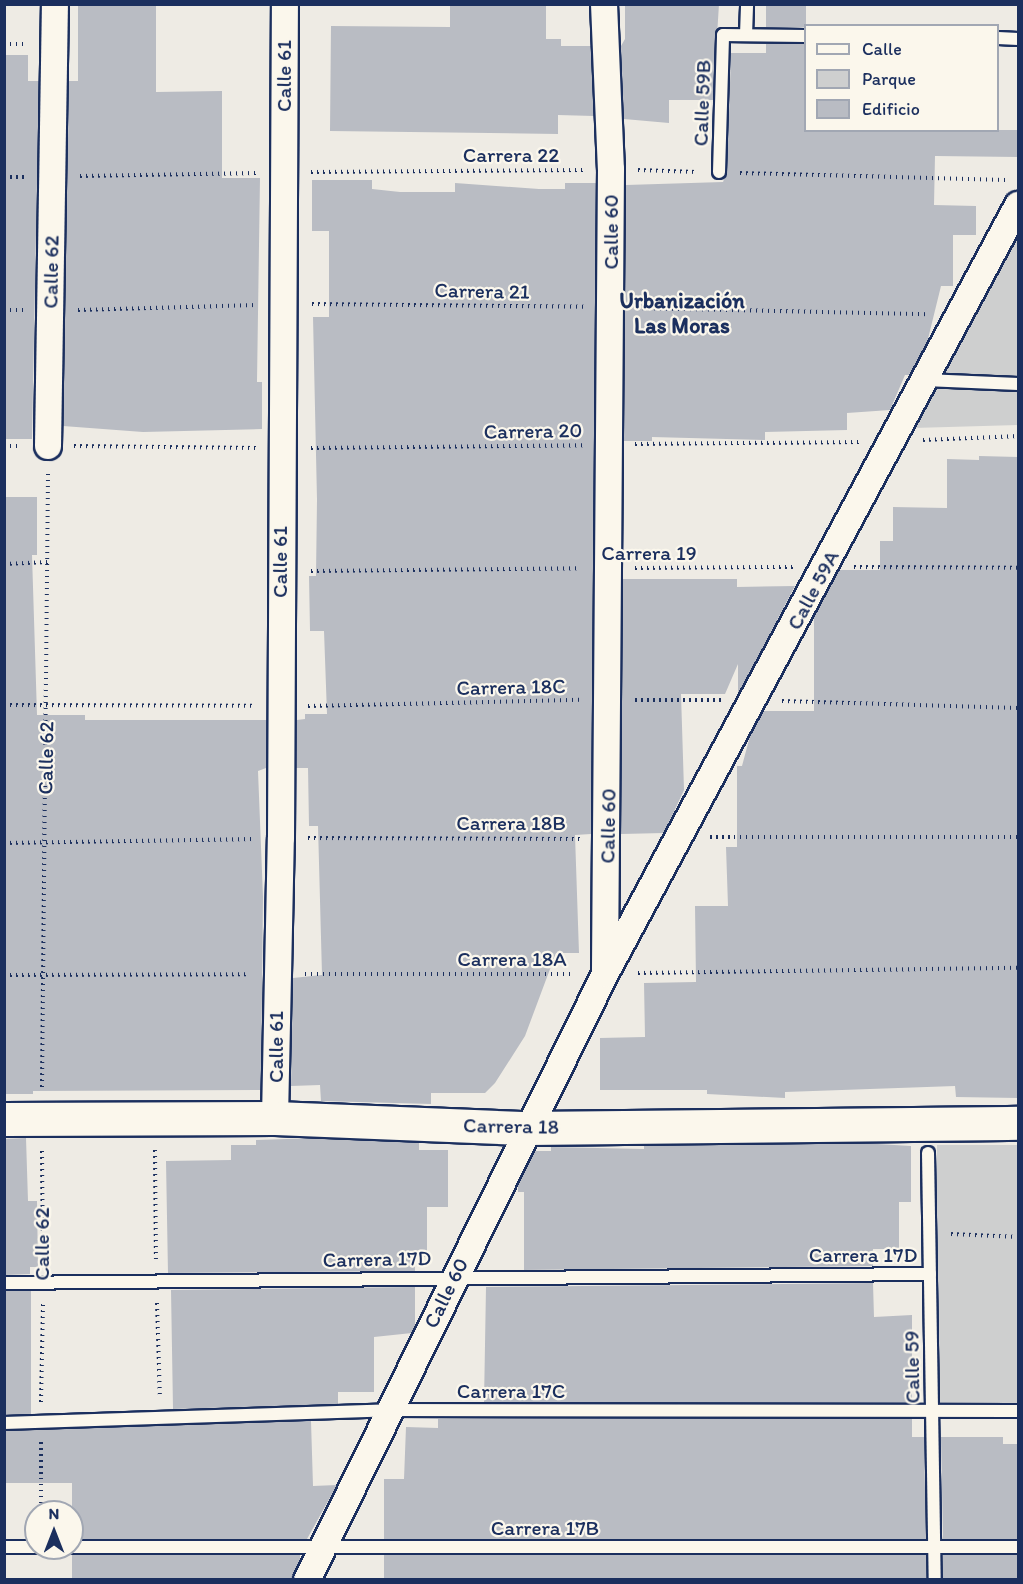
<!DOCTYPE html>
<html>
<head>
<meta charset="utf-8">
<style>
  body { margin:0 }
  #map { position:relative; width:1023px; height:1584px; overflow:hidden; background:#eeebe4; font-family:Itim,sans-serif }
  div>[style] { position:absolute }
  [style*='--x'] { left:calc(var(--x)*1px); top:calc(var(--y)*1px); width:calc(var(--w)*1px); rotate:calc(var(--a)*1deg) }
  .green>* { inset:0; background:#cecfcf; transform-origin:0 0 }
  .building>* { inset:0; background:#b9bcc3; transform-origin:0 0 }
  .path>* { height:4px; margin-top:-2px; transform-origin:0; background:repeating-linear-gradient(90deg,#1b2f5e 0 1.5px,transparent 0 6px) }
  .roads { filter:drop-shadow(2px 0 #1b2f5e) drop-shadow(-2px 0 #1b2f5e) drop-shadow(0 2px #1b2f5e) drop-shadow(0 -2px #1b2f5e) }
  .lane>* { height:12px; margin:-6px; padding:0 6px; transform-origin:6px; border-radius:6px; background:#fbf7ec }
  .street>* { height:26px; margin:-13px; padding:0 13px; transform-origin:13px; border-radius:13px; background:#fbf7ec }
  .secondary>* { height:33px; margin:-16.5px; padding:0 16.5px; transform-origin:16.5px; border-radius:16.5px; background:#fbf7ec }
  span { translate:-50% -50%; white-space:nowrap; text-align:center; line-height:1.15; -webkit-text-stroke:4.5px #fbf7ec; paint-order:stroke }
  .street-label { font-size:21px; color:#1b2f5e }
  .neighbourhood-label { font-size:22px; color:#1b2f5e; font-weight:700 }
  .frame { position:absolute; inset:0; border:6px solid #1b2f5e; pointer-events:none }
  .legend { position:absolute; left:804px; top:24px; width:195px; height:108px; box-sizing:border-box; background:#fbf7ec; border:2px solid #a1a7b3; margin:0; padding:8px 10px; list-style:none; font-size:18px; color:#1b2f5e }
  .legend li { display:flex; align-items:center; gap:12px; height:30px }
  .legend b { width:30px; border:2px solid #a1a7b3 }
  .north { position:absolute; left:24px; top:1500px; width:60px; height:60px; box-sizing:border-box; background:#fbf7ec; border:2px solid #a1a7b3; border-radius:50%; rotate:0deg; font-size:16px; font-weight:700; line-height:24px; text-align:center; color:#1b2f5e }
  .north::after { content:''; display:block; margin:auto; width:21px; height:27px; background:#1b2f5e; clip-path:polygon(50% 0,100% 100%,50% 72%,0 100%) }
</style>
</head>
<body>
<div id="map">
  <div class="green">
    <i style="clip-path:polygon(1018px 232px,1018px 425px,913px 428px)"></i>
    <i style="left:1018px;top:1145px;width:259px;height:81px;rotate:90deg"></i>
  </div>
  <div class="building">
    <i style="clip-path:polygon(78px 4px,156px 4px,156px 92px,222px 91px,222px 178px,260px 178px,257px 382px,262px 382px,262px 429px,143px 432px,63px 426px,69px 81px,78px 81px)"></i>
    <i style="clip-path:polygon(450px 4px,546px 4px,546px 39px,561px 39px,561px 46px,591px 46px,594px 116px,558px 115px,558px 134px,330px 131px,331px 26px,450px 27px)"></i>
    <i style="clip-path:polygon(625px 4px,719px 4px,713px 100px,669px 100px,669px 123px,624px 119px,621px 46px,625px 39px)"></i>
    <i style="left:766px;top:4px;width:40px;height:23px"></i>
    <i style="clip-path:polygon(766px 44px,806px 44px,806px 130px,1018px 130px,1018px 157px,935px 156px,934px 205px,976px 206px,976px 235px,953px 235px,953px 286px,941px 286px,927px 343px,909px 375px,905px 375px,890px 410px,847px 413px,847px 430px,765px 432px,765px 440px,652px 437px,652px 441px,624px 441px,626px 185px,723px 182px,727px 172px,731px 53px,766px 53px)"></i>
    <i style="clip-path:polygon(4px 55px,28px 55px,28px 81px,39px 81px,32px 439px,4px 439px)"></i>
    <i style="clip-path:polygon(312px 180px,372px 180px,372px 189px,400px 192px,455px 192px,455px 183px,539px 189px,565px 189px,565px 183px,596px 183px,591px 834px,575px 835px,579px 953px,556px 953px,525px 1036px,495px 1083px,485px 1093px,431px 1093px,431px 1104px,321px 1101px,320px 1085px,291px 1086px,293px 978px,322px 975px,318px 826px,309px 826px,308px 768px,296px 768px,297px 720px,305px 719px,305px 714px,327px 714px,324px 631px,310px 631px,309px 576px,316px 576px,317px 500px,313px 317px,329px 317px,329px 231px,312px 231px)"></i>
    <i style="clip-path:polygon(979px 456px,1018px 457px,1018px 1098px,956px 1097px,955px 1086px,785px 1092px,785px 1098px,707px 1094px,707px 1090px,600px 1090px,600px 1038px,645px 1037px,644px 983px,696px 982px,695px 906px,728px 906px,726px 847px,737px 847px,737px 766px,742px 766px,750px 736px,763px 711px,814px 711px,814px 616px,839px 570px,880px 570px,880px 541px,893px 541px,893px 507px,947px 508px,947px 459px,979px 460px)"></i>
    <i style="clip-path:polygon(4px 497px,37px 497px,37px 555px,32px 555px,37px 715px,85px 715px,85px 720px,267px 720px,266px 768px,258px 771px,263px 897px,261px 1090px,33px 1091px,33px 1094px,4px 1094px)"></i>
    <i style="clip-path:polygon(623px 579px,737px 579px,737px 587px,795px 586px,738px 695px,738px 664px,725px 694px,681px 694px,684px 790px,664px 833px,621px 834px)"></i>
    <i style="clip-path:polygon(26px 1138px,28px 1201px,37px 1201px,38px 1267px,30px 1267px,30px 1274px,5px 1275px,4px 1139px)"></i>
    <i style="clip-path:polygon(317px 1138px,419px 1142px,419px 1150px,448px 1150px,448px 1207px,427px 1207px,427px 1257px,415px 1257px,415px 1271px,168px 1273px,166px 1161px,231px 1160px,231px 1145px,256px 1145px,256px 1140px)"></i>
    <i style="clip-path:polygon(861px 1143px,911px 1146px,911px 1202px,899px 1202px,899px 1249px,873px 1249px,873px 1266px,524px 1270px,524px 1192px,518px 1192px,518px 1184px,535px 1151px,551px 1151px,551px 1147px,644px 1149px,644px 1146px)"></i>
    <i style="clip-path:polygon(873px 1283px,874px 1317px,912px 1315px,912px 1403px,484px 1402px,486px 1287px)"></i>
    <i style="clip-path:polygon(415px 1287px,415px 1325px,412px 1333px,374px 1337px,374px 1392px,338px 1392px,338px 1404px,173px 1409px,171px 1290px)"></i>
    <i style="left:5px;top:1291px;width:26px;height:124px"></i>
    <i style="clip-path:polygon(438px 1419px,912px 1419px,912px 1437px,924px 1437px,926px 1539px,384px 1539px,384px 1479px,404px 1479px,406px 1427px,438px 1428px)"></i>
    <i style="clip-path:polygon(311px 1421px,313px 1486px,337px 1485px,307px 1539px,72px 1539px,72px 1483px,4px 1483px,4px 1431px)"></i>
    <i style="clip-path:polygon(941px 1437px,1003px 1437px,1003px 1444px,1018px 1444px,1018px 1539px,943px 1539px)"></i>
    <i style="left:72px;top:1555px;width:228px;height:25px"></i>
    <i style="left:384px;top:1555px;width:542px;height:25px"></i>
    <i style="left:943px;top:1555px;width:75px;height:25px"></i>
  </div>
  <div class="path">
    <i style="--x:4;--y:44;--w:23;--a:0"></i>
    <i style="--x:638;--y:170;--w:59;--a:1.9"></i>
    <i style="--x:311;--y:172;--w:272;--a:-0.4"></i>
    <i style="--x:740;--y:173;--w:266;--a:1.5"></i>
    <i style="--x:80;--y:176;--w:176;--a:-1"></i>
    <i style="--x:4;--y:177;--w:21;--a:0"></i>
    <i style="--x:312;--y:304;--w:272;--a:0.6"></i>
    <i style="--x:636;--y:308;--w:293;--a:1.2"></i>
    <i style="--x:4;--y:310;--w:19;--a:0"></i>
    <i style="--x:78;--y:310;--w:179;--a:-1.6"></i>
    <i style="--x:923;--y:440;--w:95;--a:-2.4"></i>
    <i style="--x:635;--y:444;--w:224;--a:-0.5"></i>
    <i style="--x:4;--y:446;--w:18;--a:0"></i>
    <i style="--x:74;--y:446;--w:182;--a:0.6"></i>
    <i style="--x:311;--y:448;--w:272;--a:-0.6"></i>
    <i style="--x:4;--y:564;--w:44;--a:-2.6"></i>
    <i style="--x:854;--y:567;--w:164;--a:0.3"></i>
    <i style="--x:635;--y:568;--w:158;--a:-0.4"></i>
    <i style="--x:311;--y:571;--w:269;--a:-0.6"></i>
    <i style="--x:635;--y:700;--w:86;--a:0"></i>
    <i style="--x:782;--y:701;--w:236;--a:1.7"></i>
    <i style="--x:4;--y:705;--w:249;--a:0.2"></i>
    <i style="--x:308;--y:706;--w:272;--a:-1.3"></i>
    <i style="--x:710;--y:837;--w:308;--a:0"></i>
    <i style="--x:308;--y:838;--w:272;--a:0.2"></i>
    <i style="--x:4;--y:843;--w:249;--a:-0.9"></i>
    <i style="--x:638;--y:973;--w:380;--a:-0.8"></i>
    <i style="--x:305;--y:974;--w:269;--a:0"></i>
    <i style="--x:4;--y:975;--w:246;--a:-0.2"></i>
    <i style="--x:42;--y:1087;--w:614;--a:-89.44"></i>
    <i style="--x:155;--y:1150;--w:109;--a:89.5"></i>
    <i style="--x:42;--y:1151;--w:110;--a:89.5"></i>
    <i style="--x:951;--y:1234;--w:67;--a:2.6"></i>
    <i style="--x:157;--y:1303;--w:94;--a:88.2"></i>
    <i style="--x:41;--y:1402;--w:98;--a:-88.8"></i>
    <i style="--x:41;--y:1442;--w:70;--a:90"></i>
  </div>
  <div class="roads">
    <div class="lane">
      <i style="--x:746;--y:35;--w:31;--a:-88"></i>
      <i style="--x:998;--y:38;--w:20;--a:3"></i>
      <i style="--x:719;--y:172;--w:137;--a:-88.3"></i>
      <i style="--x:723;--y:35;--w:83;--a:0.7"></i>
      <i style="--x:925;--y:380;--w:93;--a:2.5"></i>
      <i style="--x:928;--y:1153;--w:427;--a:89.1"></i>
      <i style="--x:4;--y:1283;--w:926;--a:-0.56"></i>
      <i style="--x:4;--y:1423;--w:386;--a:-1.9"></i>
      <i style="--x:390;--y:1410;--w:628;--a:0.09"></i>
      <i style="--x:4;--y:1547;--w:32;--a:0"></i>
      <i style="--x:72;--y:1547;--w:946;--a:0"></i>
    </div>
    <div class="street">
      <i style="--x:604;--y:4;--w:165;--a:87.6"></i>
      <i style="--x:611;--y:169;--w:801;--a:90.43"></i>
      <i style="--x:48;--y:446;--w:442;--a:-89.1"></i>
      <i style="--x:275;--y:1118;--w:280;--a:-88.8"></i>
      <i style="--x:281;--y:838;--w:834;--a:-89.73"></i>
      <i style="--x:307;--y:1580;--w:675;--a:-63.81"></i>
      <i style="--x:605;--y:974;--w:873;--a:-61.76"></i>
    </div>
    <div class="secondary">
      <i style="--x:4;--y:1119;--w:271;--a:-0.2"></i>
      <i style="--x:275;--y:1118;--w:253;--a:2.3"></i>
      <i style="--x:528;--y:1128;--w:490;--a:-0.6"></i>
    </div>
  </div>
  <div class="street-label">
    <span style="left:284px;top:76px;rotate:-90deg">Calle 61</span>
    <span style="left:702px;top:103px;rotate:-88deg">Calle 59B</span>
    <span style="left:511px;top:155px">Carrera 22</span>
    <span style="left:611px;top:232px;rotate:-90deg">Calle 60</span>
    <span style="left:51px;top:272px;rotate:-89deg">Calle 62</span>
    <span style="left:482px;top:291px;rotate:1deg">Carrera 21</span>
    <span style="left:533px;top:431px;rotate:-1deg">Carrera 20</span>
    <span style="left:649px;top:553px">Carrera 19</span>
    <span style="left:280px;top:562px;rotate:-90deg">Calle 61</span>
    <span style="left:813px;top:590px;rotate:-62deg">Calle 59A</span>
    <span style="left:511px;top:687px;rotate:-1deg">Carrera 18C</span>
    <span style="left:46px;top:758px;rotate:-89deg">Calle 62</span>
    <span style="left:511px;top:823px">Carrera 18B</span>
    <span style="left:608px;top:826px;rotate:-89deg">Calle 60</span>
    <span style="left:512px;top:959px">Carrera 18A</span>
    <span style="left:276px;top:1047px;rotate:-90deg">Calle 61</span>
    <span style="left:511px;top:1126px;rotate:1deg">Carrera 18</span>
    <span style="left:42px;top:1244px;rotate:-90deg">Calle 62</span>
    <span style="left:863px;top:1255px">Carrera 17D</span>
    <span style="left:377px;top:1259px;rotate:-1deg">Carrera 17D</span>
    <span style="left:446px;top:1293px;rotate:-64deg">Calle 60</span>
    <span style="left:912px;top:1367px;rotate:-91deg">Calle 59</span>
    <span style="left:511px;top:1391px">Carrera 17C</span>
    <span style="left:545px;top:1528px">Carrera 17B</span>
  </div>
  <div class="neighbourhood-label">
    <span style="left:682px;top:313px">Urbanización<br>Las Moras</span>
  </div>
  <div class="frame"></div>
  <ul class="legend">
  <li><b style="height:8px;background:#fbf7ec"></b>Calle</li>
  <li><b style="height:16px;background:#cecfcf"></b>Parque</li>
  <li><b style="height:16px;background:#b9bcc3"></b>Edificio</li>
  </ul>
  <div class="north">N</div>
</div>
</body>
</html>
